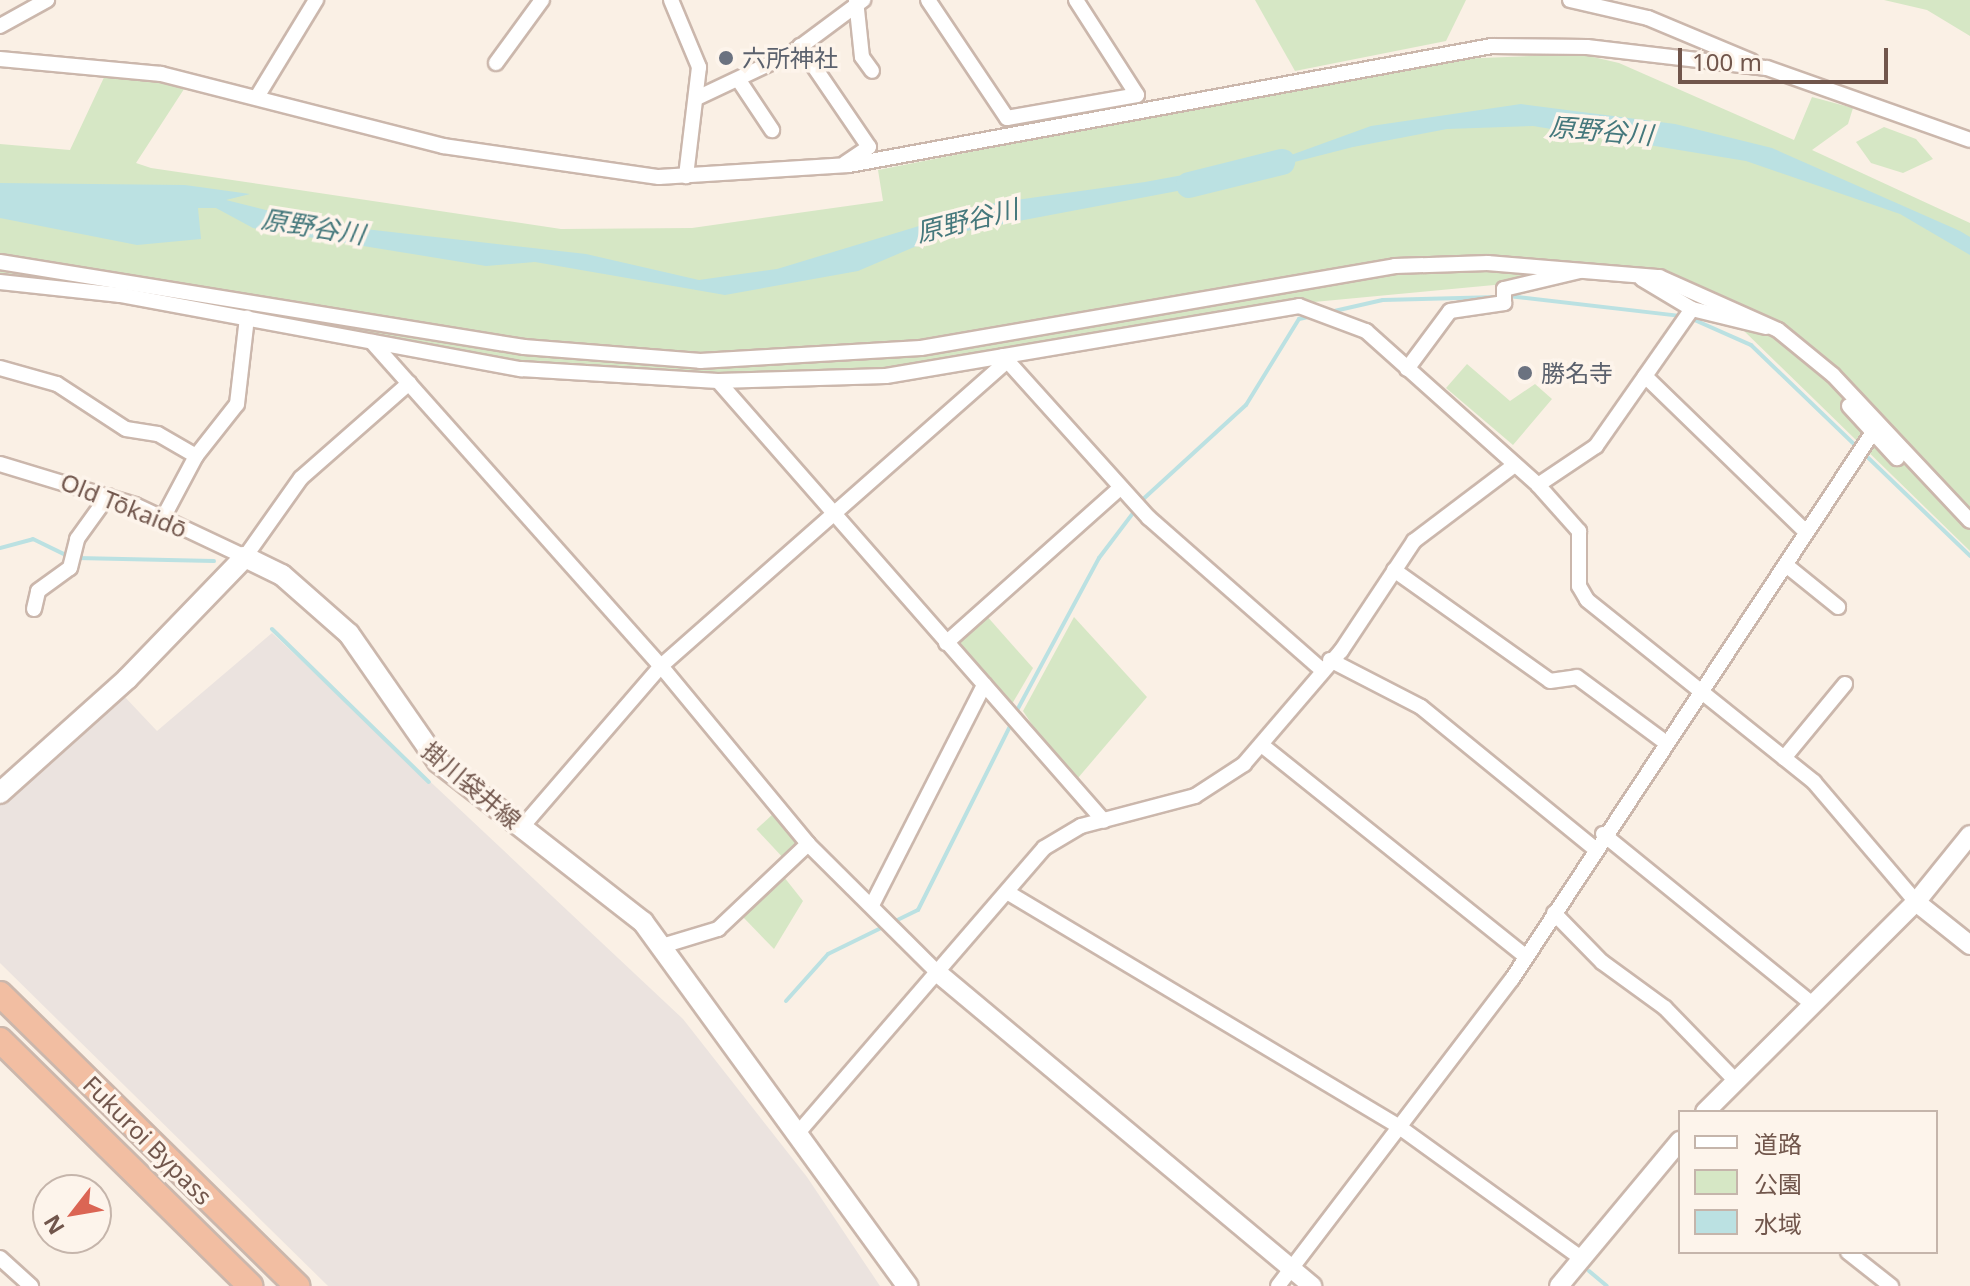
<!DOCTYPE html>
<html>
<head>
<meta charset="utf-8">
<style>
  body { margin:0 }
  #map { position:relative; width:1970px; height:1286px; overflow:hidden; background:#faf0e5; font-family:"Noto Sans","Noto Sans JP",sans-serif }
  div>[style] { position:absolute }
  [style*='--x'] { left:calc(var(--x)*1px); top:calc(var(--y)*1px); width:calc(var(--w)*1px); rotate:calc(var(--a)*1deg) }
  .industrial>* { inset:0; background:#ebe3df }
  .green>* { inset:0; background:#d6e7c5; transform-origin:0 0 }
  .water>* { inset:0; background:#bbe1e2 }
  .stream>* { height:4px; margin:-2px; padding:0 2px; transform-origin:2px; border-radius:2px; background:#bbe1e2 }
  .river>* { height:26px; margin:-13px; padding:0 13px; transform-origin:13px; border-radius:13px; background:#bbe1e2 }
  .roads { filter:drop-shadow(2px 0 #cbb7ac) drop-shadow(-2px 0 #cbb7ac) drop-shadow(0 2px #cbb7ac) drop-shadow(0 -2px #cbb7ac) }
  .minor>* { height:14px; margin:-7px; padding:0 7px; transform-origin:7px; border-radius:7px; background:#fff }
  .tertiary>* { height:18px; margin:-9px; padding:0 9px; transform-origin:9px; border-radius:9px; background:#fff }
  .secondary>* { height:20px; margin:-10px; padding:0 10px; transform-origin:10px; border-radius:10px; background:#fff }
  .trunk>* { height:24px; margin:-12px; padding:0 12px; transform-origin:12px; border-radius:12px; background:#f2bea2 }
  .dots>* { width:22px; height:22px; translate:-50% -50%; box-sizing:border-box; border:4px solid #fdf4eb; border-radius:50% }
  span { translate:-50% -50%; white-space:nowrap; text-align:center; line-height:1.15; -webkit-text-stroke:7px #fdf4eb; paint-order:stroke }
  .worship-label { font-size:24px; color:#5b616d }
  .left { translate:0 -50%; text-align:left }
  .street-label { font-size:24px; color:#71564c }
  .water-label { font-size:26px; color:#45787c; font-style:italic }
  .legend { position:absolute; left:1678px; top:1110px; width:260px; height:144px; box-sizing:border-box; background:#fdf4eb; border:2px solid #c5b5ab; margin:0; padding:10px 14px; list-style:none; font-size:24px; color:#71564c }
  .legend li { display:flex; align-items:center; gap:16px; height:40px }
  .legend b { width:40px; border:2px solid #c5b5ab }
  .north { position:absolute; left:32px; top:1174px; width:80px; height:80px; box-sizing:border-box; background:#fdf4eb; border:2px solid #c5b5ab; border-radius:50%; rotate:239deg; font-size:22px; font-weight:700; line-height:32px; text-align:center; color:#71564c }
  .north::after { content:''; display:block; margin:auto; width:28px; height:36px; background:#db6554; clip-path:polygon(50% 0,100% 100%,50% 72%,0 100%) }
  .scale { position:absolute; left:1678px; top:48px; width:210px; height:36px; box-sizing:border-box; border:4px solid #71564c; border-top:0; padding-left:10px; font-size:24px; line-height:28px; white-space:nowrap; color:#71564c; -webkit-text-stroke:6px #fdf4eb; paint-order:stroke }
</style>
</head>
<body>
<div id="map">
  <div class="industrial">
    <i style="clip-path:polygon(272px 633px,683px 1019px,807px 1177px,880px 1286px,328px 1286px,0 963px,0 805px,123px 695px,157px 731px)"></i>
  </div>
  <div class="green">
    <i style="clip-path:polygon(1255px 0,1466px 0,1446px 41px,1295px 71px)"></i>
    <i style="clip-path:polygon(1884px 0,1970px 0,1970px 36px,1927px 10px)"></i>
    <i style="clip-path:polygon(1580px 54px,1619px 63px,1794px 140px,1812px 97px,1853px 108px,1848px 124px,1812px 150px,1970px 223px,1970px 551px,1704px 292px,1623px 273px,1282px 305px,847px 379px,617px 376px,330px 334px,266px 314px,0 279px,0 144px,70px 150px,107px 71px,186px 86px,136px 163px,151px 168px,561px 229px,692px 228px,883px 201px,878px 170px,1351px 77px,1456px 59px)"></i>
    <i style="clip-path:polygon(1884px 127px,1916px 139px,1933px 159px,1903px 173px,1871px 163px,1856px 142px)"></i>
    <i style="clip-path:polygon(1467px 364px,1510px 401px,1535px 384px,1552px 399px,1513px 445px,1446px 388px)"></i>
    <i style="clip-path:polygon(985px 614px,1033px 668px,1012px 704px,957px 643px)"></i>
    <i style="clip-path:polygon(1074px 617px,1147px 697px,1072px 785px,1023px 711px)"></i>
    <i style="left:774px;top:813px;width:41px;height:24px;rotate:47deg"></i>
    <i style="clip-path:polygon(784px 877px,803px 901px,774px 949px,742px 916px)"></i>
  </div>
  <div class="water">
    <i style="clip-path:polygon(1521px 104px,1675px 124px,1772px 148px,1960px 231px,1970px 237px,1970px 255px,1900px 214px,1746px 161px,1533px 126px,1447px 129px,1353px 147px,1188px 189px,940px 236px,858px 271px,725px 295px,535px 262px,486px 266px,253px 228px,216px 208px,198px 208px,201px 239px,137px 245px,0 218px,0 183px,185px 185px,250px 194px,226px 200px,321px 224px,586px 254px,699px 280px,777px 269px,995px 203px,1145px 182px,1291px 155px,1371px 126px)"></i>
  </div>
  <div class="stream">
    <i style="--x:1508;--y:296;--w:175;--a:6.6"></i>
    <i style="--x:1330;--y:312;--w:54;--a:-12.8"></i>
    <i style="--x:1383;--y:300;--w:116;--a:-1.5"></i>
    <i style="--x:1690;--y:318;--w:67;--a:23.9"></i>
    <i style="--x:1751;--y:345;--w:304;--a:43.9"></i>
    <i style="--x:1140;--y:502;--w:144;--a:-42.5"></i>
    <i style="--x:1246;--y:405;--w:101;--a:-58.4"></i>
    <i style="--x:1299;--y:319;--w:14;--a:-12"></i>
    <i style="--x:0;--y:548;--w:34;--a:-15"></i>
    <i style="--x:33;--y:539;--w:39;--a:26"></i>
    <i style="--x:77;--y:558;--w:137;--a:1.3"></i>
    <i style="--x:272;--y:629;--w:219;--a:44.3"></i>
    <i style="--x:1015;--y:714;--w:177;--a:-61.7"></i>
    <i style="--x:1099;--y:558;--w:61;--a:-52.9"></i>
    <i style="--x:786;--y:1001;--w:63;--a:-48.2"></i>
    <i style="--x:828;--y:954;--w:100;--a:-26.1"></i>
    <i style="--x:918;--y:910;--w:210;--a:-63.4"></i>
    <i style="--x:1589;--y:1271;--w:23;--a:40"></i>
  </div>
  <div class="river">
    <i style="--x:1189;--y:185;--w:96;--a:-13.9"></i>
  </div>
  <div class="roads">
    <div class="minor">
      <i style="--x:671;--y:0;--w:73;--a:67.3"></i>
      <i style="--x:699;--y:67;--w:110;--a:96.8"></i>
      <i style="--x:856;--y:0;--w:57;--a:84"></i>
      <i style="--x:862;--y:57;--w:17;--a:54"></i>
      <i style="--x:928;--y:0;--w:142;--a:56.2"></i>
      <i style="--x:1007;--y:118;--w:132;--a:-10"></i>
      <i style="--x:1137;--y:95;--w:113;--a:-122.7"></i>
      <i style="--x:1570;--y:0;--w:80;--a:13"></i>
      <i style="--x:1648;--y:18;--w:112;--a:22.7"></i>
      <i style="--x:0;--y:26;--w:54;--a:-29"></i>
      <i style="--x:800;--y:46;--w:122;--a:55.7"></i>
      <i style="--x:869;--y:147;--w:29;--a:146"></i>
      <i style="--x:0;--y:59;--w:162;--a:5.3"></i>
      <i style="--x:161;--y:74;--w:291;--a:14.3"></i>
      <i style="--x:443;--y:146;--w:218;--a:8.2"></i>
      <i style="--x:659;--y:177;--w:190;--a:-3.6"></i>
      <i style="--x:849;--y:165;--w:654;--a:-10.49"></i>
      <i style="--x:1492;--y:46;--w:95;--a:0.6"></i>
      <i style="--x:1587;--y:47;--w:181;--a:6.7"></i>
      <i style="--x:1767;--y:68;--w:215;--a:19.5"></i>
      <i style="--x:496;--y:63;--w:78;--a:-53.9"></i>
      <i style="--x:740;--y:82;--w:58;--a:56.3"></i>
      <i style="--x:257;--y:97;--w:114;--a:-58.7"></i>
      <i style="--x:699;--y:97;--w:103;--a:-25.3"></i>
      <i style="--x:792;--y:53;--w:89;--a:-36.7"></i>
      <i style="--x:0;--y:262;--w:531;--a:9.21"></i>
      <i style="--x:524;--y:347;--w:177;--a:4.5"></i>
      <i style="--x:700;--y:361;--w:221;--a:-3.4"></i>
      <i style="--x:921;--y:348;--w:481;--a:-9.8"></i>
      <i style="--x:1395;--y:266;--w:93;--a:-1.8"></i>
      <i style="--x:1488;--y:263;--w:172;--a:4.7"></i>
      <i style="--x:1659;--y:277;--w:130;--a:24"></i>
      <i style="--x:1778;--y:330;--w:71;--a:39.3"></i>
      <i style="--x:1833;--y:375;--w:200;--a:46.8"></i>
      <i style="--x:1642;--y:279;--w:58;--a:31"></i>
      <i style="--x:1692;--y:309;--w:76;--a:13.7"></i>
      <i style="--x:0;--y:282;--w:121;--a:6.2"></i>
      <i style="--x:120;--y:295;--w:408;--a:10.5"></i>
      <i style="--x:521;--y:369;--w:197;--a:3.5"></i>
      <i style="--x:718;--y:381;--w:168;--a:-1.7"></i>
      <i style="--x:886;--y:376;--w:419;--a:-9.6"></i>
      <i style="--x:1299;--y:306;--w:72;--a:20.5"></i>
      <i style="--x:1366;--y:331;--w:231;--a:41.8"></i>
      <i style="--x:1538;--y:485;--w:62;--a:48.3"></i>
      <i style="--x:1579;--y:531;--w:55;--a:90"></i>
      <i style="--x:1579;--y:586;--w:16;--a:60"></i>
      <i style="--x:1587;--y:600;--w:291;--a:38.7"></i>
      <i style="--x:1814;--y:782;--w:157;--a:49.6"></i>
      <i style="--x:372;--y:342;--w:434;--a:48.3"></i>
      <i style="--x:661;--y:666;--w:231;--a:50.4"></i>
      <i style="--x:808;--y:844;--w:183;--a:44.8"></i>
      <i style="--x:1003;--y:356;--w:218;--a:48"></i>
      <i style="--x:1149;--y:518;--w:227;--a:41.3"></i>
      <i style="--x:0;--y:368;--w:59;--a:15.7"></i>
      <i style="--x:57;--y:384;--w:82;--a:33.1"></i>
      <i style="--x:126;--y:429;--w:32;--a:9"></i>
      <i style="--x:158;--y:434;--w:44;--a:30.1"></i>
      <i style="--x:1407;--y:369;--w:72;--a:-53.4"></i>
      <i style="--x:1450;--y:311;--w:55;--a:-8.4"></i>
      <i style="--x:1504;--y:303;--w:14;--a:-90"></i>
      <i style="--x:1504;--y:289;--w:78;--a:-13.3"></i>
      <i style="--x:1645;--y:376;--w:220;--a:44.1"></i>
      <i style="--x:718;--y:381;--w:585;--a:48.74"></i>
      <i style="--x:1849;--y:406;--w:71;--a:47.3"></i>
      <i style="--x:0;--y:464;--w:141;--a:16.9"></i>
      <i style="--x:135;--y:505;--w:122;--a:25.3"></i>
      <i style="--x:245;--y:557;--w:97;--a:-54.7"></i>
      <i style="--x:301;--y:478;--w:144;--a:-41.3"></i>
      <i style="--x:1538;--y:485;--w:70;--a:-33.9"></i>
      <i style="--x:1596;--y:446;--w:167;--a:-55"></i>
      <i style="--x:163;--y:518;--w:70;--a:-62"></i>
      <i style="--x:196;--y:456;--w:66;--a:-51.7"></i>
      <i style="--x:237;--y:404;--w:87;--a:-83.4"></i>
      <i style="--x:1786;--y:565;--w:67;--a:38.9"></i>
      <i style="--x:1394;--y:570;--w:191;--a:35.4"></i>
      <i style="--x:1550;--y:681;--w:27;--a:-8"></i>
      <i style="--x:1577;--y:677;--w:109;--a:36.5"></i>
      <i style="--x:34;--y:609;--w:18;--a:-77"></i>
      <i style="--x:38;--y:591;--w:39;--a:-36"></i>
      <i style="--x:70;--y:568;--w:30;--a:-76"></i>
      <i style="--x:77;--y:539;--w:53;--a:-54.2"></i>
      <i style="--x:946;--y:643;--w:233;--a:-41.7"></i>
      <i style="--x:1330;--y:660;--w:102;--a:27.3"></i>
      <i style="--x:1421;--y:707;--w:225;--a:39.2"></i>
      <i style="--x:1263;--y:746;--w:337;--a:38.7"></i>
      <i style="--x:1784;--y:758;--w:96;--a:-50.5"></i>
      <i style="--x:522;--y:827;--w:213;--a:-49.2"></i>
      <i style="--x:661;--y:666;--w:461;--a:-41.4"></i>
      <i style="--x:1603;--y:834;--w:268;--a:39.1"></i>
      <i style="--x:1007;--y:892;--w:456;--a:30.9"></i>
      <i style="--x:1398;--y:1126;--w:226;--a:35.8"></i>
      <i style="--x:872;--y:905;--w:247;--a:-63"></i>
      <i style="--x:1554;--y:913;--w:69;--a:45.6"></i>
      <i style="--x:1602;--y:962;--w:78;--a:36.1"></i>
      <i style="--x:1665;--y:1008;--w:98;--a:45.8"></i>
      <i style="--x:662;--y:946;--w:59;--a:-16.9"></i>
      <i style="--x:718;--y:929;--w:124;--a:-43.4"></i>
      <i style="--x:798;--y:1133;--w:376;--a:-49.2"></i>
      <i style="--x:1044;--y:848;--w:43;--a:-30.7"></i>
      <i style="--x:1081;--y:826;--w:118;--a:-14.7"></i>
      <i style="--x:1195;--y:796;--w:59;--a:-33.1"></i>
      <i style="--x:1244;--y:764;--w:149;--a:-49.4"></i>
      <i style="--x:1341;--y:651;--w:132;--a:-56.4"></i>
      <i style="--x:1414;--y:541;--w:123;--a:-37.1"></i>
      <i style="--x:1848;--y:1252;--w:55;--a:38.3"></i>
      <i style="--x:0;--y:1258;--w:42;--a:42.1"></i>
      <i style="--x:1278;--y:1286;--w:386;--a:-52.7"></i>
      <i style="--x:1512;--y:979;--w:652;--a:-56.58"></i>
    </div>
    <div class="tertiary">
      <i style="--x:1916;--y:902;--w:69;--a:38.5"></i>
      <i style="--x:938;--y:973;--w:488;--a:39.9"></i>
      <i style="--x:1705;--y:1112;--w:298;--a:-44.9"></i>
      <i style="--x:1916;--y:902;--w:86;--a:-51.1"></i>
      <i style="--x:1559;--y:1286;--w:189;--a:-50.2"></i>
    </div>
    <div class="secondary">
      <i style="--x:0;--y:793;--w:171;--a:-41.9"></i>
      <i style="--x:127;--y:679;--w:170;--a:-46"></i>
      <i style="--x:245;--y:557;--w:41;--a:25.9"></i>
      <i style="--x:282;--y:575;--w:89;--a:41.4"></i>
      <i style="--x:349;--y:634;--w:156;--a:55.2"></i>
      <i style="--x:438;--y:762;--w:260;--a:38"></i>
      <i style="--x:643;--y:922;--w:450;--a:54"></i>
    </div>
    <div class="trunk">
      <i style="--x:0;--y:994;--w:417;--a:44.5"></i>
      <i style="--x:0;--y:1040;--w:351;--a:44.5"></i>
    </div>
  </div>
  <div class="dots">
    <i style="left:726px;top:58px;background:#6b7280"></i>
    <i style="left:1525px;top:373px;background:#6b7280"></i>
  </div>
  <div class="worship-label">
    <span class="left" style="left:742px;top:58px">六所神社</span>
    <span class="left" style="left:1541px;top:373px">勝名寺</span>
  </div>
  <div class="street-label">
    <span style="left:124px;top:505px;rotate:22deg">Old Tōkaidō</span>
    <span style="left:472px;top:785px;rotate:40deg">掛川袋井線</span>
    <span style="left:148px;top:1140px;rotate:45deg">Fukuroi Bypass</span>
  </div>
  <div class="water-label">
    <span style="left:1601px;top:131px;rotate:5deg">原野谷川</span>
    <span style="left:967px;top:221px;rotate:-14deg">原野谷川</span>
    <span style="left:313px;top:227px;rotate:9deg">原野谷川</span>
  </div>
  <ul class="legend">
  <li><b style="height:10px;background:#fff"></b>道路</li>
  <li><b style="height:22px;background:#d6e7c5"></b>公園</li>
  <li><b style="height:22px;background:#bbe1e2"></b>水域</li>
  </ul>
  <div class="north">N</div>
  <div class="scale">100 m</div>
</div>
</body>
</html>
